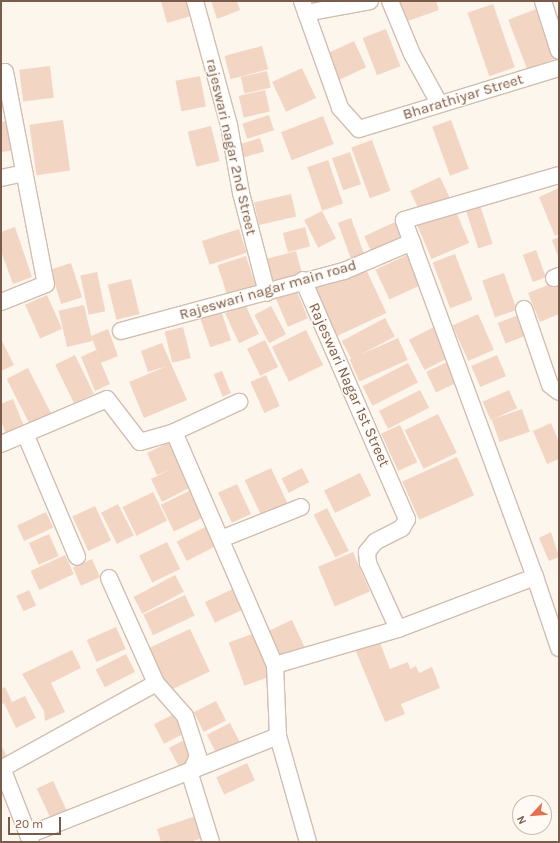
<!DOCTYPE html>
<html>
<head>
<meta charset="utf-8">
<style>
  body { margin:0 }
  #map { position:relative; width:560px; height:843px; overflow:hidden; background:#fdf6ec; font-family:Karla,sans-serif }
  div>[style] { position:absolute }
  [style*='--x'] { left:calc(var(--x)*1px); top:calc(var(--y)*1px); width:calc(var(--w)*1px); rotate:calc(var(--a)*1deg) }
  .building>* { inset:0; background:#f3d5c3; transform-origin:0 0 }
  .roads { filter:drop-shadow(1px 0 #d1beb0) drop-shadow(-1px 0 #d1beb0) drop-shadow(0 1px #d1beb0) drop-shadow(0 -1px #d1beb0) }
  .minor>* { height:16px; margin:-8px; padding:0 8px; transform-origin:8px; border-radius:8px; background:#fff }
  span { translate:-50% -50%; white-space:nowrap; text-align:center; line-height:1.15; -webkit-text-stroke:3px #fffaf3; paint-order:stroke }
  .street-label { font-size:15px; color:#7a5c4d }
  .frame { position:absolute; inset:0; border:2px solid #7a5c4d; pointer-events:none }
  .north { position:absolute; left:512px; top:795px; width:40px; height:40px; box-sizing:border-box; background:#fffaf3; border:1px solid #cabbb1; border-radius:50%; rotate:244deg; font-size:11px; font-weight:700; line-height:16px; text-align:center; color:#7a5c4d }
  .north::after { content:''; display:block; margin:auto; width:14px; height:18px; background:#e76f51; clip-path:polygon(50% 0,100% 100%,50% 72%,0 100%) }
  .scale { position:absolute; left:8px; top:817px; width:53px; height:18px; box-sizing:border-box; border:2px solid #7a5c4d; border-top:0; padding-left:5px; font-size:12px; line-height:14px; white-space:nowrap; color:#7a5c4d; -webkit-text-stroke:3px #fffaf3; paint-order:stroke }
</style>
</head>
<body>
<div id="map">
  <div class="building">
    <i style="clip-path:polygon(161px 1px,188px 1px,191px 16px,167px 23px)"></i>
    <i style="clip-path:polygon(211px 1px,237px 1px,240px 10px,217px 19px)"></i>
    <i style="clip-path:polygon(398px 1px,436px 1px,439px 10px,405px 22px)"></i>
    <i style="left:493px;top:4px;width:67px;height:27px;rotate:71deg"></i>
    <i style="left:539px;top:8px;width:53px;height:33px;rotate:69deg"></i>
    <i style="left:386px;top:29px;width:40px;height:25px;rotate:69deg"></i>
    <i style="left:354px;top:41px;width:29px;height:30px;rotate:65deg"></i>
    <i style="left:262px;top:46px;width:24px;height:39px;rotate:75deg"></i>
    <i style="left:50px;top:66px;width:32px;height:31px;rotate:83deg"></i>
    <i style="left:302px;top:68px;width:33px;height:33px;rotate:65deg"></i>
    <i style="left:267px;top:71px;width:17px;height:27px;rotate:77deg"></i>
    <i style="left:200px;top:76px;width:31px;height:25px;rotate:79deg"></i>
    <i style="left:265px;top:90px;width:22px;height:27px;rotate:77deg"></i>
    <i style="left:269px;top:115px;width:16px;height:28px;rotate:72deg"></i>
    <i style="left:323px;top:116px;width:30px;height:45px;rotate:69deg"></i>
    <i style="clip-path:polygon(11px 120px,16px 150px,1px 152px,1px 122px)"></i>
    <i style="left:63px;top:120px;width:51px;height:34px;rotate:82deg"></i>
    <i style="left:451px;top:120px;width:52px;height:20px;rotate:70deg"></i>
    <i style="left:211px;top:126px;width:36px;height:24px;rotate:76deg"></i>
    <i style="left:260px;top:138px;width:14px;height:21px;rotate:73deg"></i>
    <i style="left:372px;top:140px;width:54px;height:22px;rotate:70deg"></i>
    <i style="left:350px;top:152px;width:34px;height:19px;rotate:71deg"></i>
    <i style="left:328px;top:160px;width:46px;height:22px;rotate:71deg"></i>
    <i style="left:440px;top:177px;width:23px;height:33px;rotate:65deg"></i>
    <i style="clip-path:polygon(559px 188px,559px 234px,555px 236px,539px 197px)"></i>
    <i style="left:291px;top:194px;width:23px;height:38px;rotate:77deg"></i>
    <i style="left:479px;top:202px;width:44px;height:15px;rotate:72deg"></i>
    <i style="left:454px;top:207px;width:39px;height:41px;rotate:67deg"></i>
    <i style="left:322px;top:211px;width:31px;height:20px;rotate:63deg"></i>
    <i style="left:351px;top:218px;width:45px;height:14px;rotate:70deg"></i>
    <i style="left:395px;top:222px;width:19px;height:34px;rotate:65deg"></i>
    <i style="clip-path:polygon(15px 227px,32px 277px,13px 284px,1px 251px,1px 232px)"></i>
    <i style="left:305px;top:227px;width:20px;height:23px;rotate:75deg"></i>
    <i style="left:239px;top:229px;width:25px;height:39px;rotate:72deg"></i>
    <i style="clip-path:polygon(559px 237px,559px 259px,552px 240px)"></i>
    <i style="left:536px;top:250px;width:29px;height:14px;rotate:70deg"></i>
    <i style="left:296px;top:251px;width:27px;height:32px;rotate:75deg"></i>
    <i style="left:409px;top:254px;width:33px;height:37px;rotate:65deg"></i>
    <i style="left:455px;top:254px;width:49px;height:24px;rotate:69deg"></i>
    <i style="left:246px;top:256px;width:33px;height:30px;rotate:72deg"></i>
    <i style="left:71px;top:263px;width:36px;height:22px;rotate:72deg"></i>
    <i style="left:364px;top:265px;width:53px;height:58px;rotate:65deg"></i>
    <i style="left:97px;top:272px;width:40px;height:17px;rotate:78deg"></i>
    <i style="left:504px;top:273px;width:39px;height:23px;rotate:71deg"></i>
    <i style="left:131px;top:279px;width:36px;height:24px;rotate:76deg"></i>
    <i style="clip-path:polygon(558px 281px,559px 314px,540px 322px,528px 293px)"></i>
    <i style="left:294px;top:285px;width:36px;height:22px;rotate:67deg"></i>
    <i style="left:47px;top:295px;width:37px;height:24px;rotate:66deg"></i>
    <i style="left:245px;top:304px;width:33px;height:22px;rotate:65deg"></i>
    <i style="left:84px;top:305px;width:37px;height:26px;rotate:77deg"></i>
    <i style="left:271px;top:306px;width:32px;height:19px;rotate:62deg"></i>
    <i style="left:220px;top:308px;width:34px;height:22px;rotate:71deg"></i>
    <i style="left:478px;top:314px;width:39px;height:28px;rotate:66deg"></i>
    <i style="left:521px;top:314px;width:22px;height:25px;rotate:69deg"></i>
    <i style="left:385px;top:318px;width:21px;height:49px;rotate:62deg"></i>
    <i style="left:183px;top:327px;width:32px;height:19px;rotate:76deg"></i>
    <i style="left:434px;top:327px;width:34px;height:28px;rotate:63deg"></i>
    <i style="clip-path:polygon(108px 329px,118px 356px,101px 363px,110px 384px,95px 391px,81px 357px,96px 350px,100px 360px,91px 336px)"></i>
    <i style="left:306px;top:330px;width:39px;height:38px;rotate:64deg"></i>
    <i style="left:398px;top:338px;width:24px;height:53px;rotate:66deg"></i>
    <i style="clip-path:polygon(1px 339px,14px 365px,1px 371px)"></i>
    <i style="left:265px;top:340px;width:30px;height:20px;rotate:64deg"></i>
    <i style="clip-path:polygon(162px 343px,187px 400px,144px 418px,129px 382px,167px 366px,148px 372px,141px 351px)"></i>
    <i style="left:75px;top:355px;width:43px;height:22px;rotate:64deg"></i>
    <i style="left:497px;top:355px;width:23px;height:28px;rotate:67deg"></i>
    <i style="left:447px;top:362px;width:23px;height:23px;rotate:65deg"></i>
    <i style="left:408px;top:363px;width:22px;height:51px;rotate:63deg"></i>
    <i style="left:28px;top:368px;width:55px;height:24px;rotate:63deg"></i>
    <i style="left:222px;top:371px;width:24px;height:9px;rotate:68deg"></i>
    <i style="left:266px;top:375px;width:34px;height:17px;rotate:66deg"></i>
    <i style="left:420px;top:390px;width:20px;height:46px;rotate:63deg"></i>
    <i style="left:509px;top:390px;width:20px;height:29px;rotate:66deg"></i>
    <i style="clip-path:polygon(13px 399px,25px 429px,7px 436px,1px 421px,1px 404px)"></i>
    <i style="left:522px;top:409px;width:24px;height:32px;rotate:71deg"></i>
    <i style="left:438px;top:414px;width:43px;height:37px;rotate:64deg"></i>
    <i style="clip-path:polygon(551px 423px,559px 442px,559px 459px,547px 464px,533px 431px)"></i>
    <i style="left:400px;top:425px;width:41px;height:21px;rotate:65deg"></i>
    <i style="clip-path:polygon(172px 441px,193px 486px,162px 502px,151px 479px,171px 469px,157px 475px,147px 453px)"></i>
    <i style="left:457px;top:457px;width:42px;height:60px;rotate:66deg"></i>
    <i style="left:271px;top:468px;width:42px;height:29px;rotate:65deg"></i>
    <i style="left:302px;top:468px;width:16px;height:23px;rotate:63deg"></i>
    <i style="left:360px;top:473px;width:25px;height:40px;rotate:64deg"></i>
    <i style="left:237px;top:484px;width:33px;height:21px;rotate:65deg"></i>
    <i style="left:195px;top:488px;width:30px;height:38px;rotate:64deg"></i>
    <i style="left:153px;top:492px;width:32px;height:34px;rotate:64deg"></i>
    <i style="left:118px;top:504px;width:35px;height:19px;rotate:63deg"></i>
    <i style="left:95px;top:506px;width:38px;height:25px;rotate:65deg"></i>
    <i style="left:327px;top:508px;width:48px;height:15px;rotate:63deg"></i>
    <i style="left:46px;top:512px;width:17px;height:32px;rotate:65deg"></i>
    <i style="left:207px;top:526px;width:22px;height:34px;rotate:63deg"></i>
    <i style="clip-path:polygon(551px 532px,559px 557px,549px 561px,539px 538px)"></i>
    <i style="left:49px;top:534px;width:24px;height:22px;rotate:66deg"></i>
    <i style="left:167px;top:542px;width:30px;height:31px;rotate:64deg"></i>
    <i style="left:353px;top:552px;width:43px;height:38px;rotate:67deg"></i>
    <i style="left:65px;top:555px;width:21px;height:38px;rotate:65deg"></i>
    <i style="left:92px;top:559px;width:20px;height:21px;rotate:66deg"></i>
    <i style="left:175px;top:575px;width:19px;height:47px;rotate:62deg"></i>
    <i style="left:235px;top:588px;width:23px;height:33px;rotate:65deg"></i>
    <i style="left:29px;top:590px;width:17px;height:14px;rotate:65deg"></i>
    <i style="left:185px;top:595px;width:23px;height:46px;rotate:65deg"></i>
    <i style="left:292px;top:620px;width:33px;height:25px;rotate:65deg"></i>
    <i style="left:116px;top:627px;width:24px;height:32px;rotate:66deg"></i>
    <i style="left:190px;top:629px;width:47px;height:47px;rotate:65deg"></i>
    <i style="left:255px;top:633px;width:46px;height:28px;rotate:70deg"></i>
    <i style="clip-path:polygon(379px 640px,390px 669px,408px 662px,410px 669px,416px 666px,419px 673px,432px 667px,440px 688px,401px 704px,405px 714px,385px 722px,355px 649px)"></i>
    <i style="clip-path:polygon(72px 650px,81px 668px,51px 683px,65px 712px,45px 721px,44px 711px,22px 674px)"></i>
    <i style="left:126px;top:654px;width:20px;height:34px;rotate:63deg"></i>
    <i style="clip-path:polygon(5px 687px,12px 702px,25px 696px,36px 718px,16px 728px,4px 703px,1px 705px,1px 689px)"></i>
    <i style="left:216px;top:701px;width:22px;height:25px;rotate:63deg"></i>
    <i style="left:178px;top:712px;width:22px;height:27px;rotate:63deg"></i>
    <i style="left:230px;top:723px;width:22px;height:26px;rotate:63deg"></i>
    <i style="left:184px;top:740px;width:24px;height:17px;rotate:62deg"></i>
    <i style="clip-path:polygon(1px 745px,8px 759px,1px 762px)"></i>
    <i style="left:247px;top:763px;width:19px;height:34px;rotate:65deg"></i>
    <i style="left:53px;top:781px;width:35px;height:18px;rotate:65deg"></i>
    <i style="clip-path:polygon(199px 815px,206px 837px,190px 842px,161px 842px,157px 829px)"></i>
  </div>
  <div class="roads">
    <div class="minor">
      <i style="--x:195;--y:1;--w:129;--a:74.7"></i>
      <i style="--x:229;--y:125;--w:69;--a:80"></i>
      <i style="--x:241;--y:193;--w:103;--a:75.4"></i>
      <i style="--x:302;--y:1;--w:114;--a:70.4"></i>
      <i style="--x:340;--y:108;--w:28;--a:48"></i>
      <i style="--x:359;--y:129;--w:209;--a:-17"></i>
      <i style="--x:390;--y:1;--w:57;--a:67.5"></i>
      <i style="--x:412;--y:54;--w:56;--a:61.1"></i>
      <i style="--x:543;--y:1;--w:52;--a:72.3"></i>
      <i style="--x:306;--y:13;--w:65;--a:-10.6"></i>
      <i style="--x:1;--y:73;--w:4;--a:-14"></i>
      <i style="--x:5;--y:72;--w:216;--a:79.1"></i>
      <i style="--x:46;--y:284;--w:48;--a:158.2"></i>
      <i style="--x:1;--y:178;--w:24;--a:-12"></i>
      <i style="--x:554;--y:278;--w:5;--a:-22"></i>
      <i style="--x:303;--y:280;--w:261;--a:66.5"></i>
      <i style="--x:407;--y:519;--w:10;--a:119"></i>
      <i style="--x:402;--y:528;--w:30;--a:153"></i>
      <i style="--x:375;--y:542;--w:13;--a:129"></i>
      <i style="--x:367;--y:552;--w:11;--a:85"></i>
      <i style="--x:368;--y:563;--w:72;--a:65.6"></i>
      <i style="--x:524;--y:309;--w:80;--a:71.1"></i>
      <i style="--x:550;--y:385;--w:11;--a:38"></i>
      <i style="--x:121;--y:331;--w:231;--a:-15.1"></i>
      <i style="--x:344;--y:271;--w:74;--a:-23.1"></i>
      <i style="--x:174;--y:432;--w:254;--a:66.6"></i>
      <i style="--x:275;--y:665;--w:71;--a:87.6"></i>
      <i style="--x:278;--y:736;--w:110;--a:74.2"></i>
      <i style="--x:26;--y:436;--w:131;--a:67.1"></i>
      <i style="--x:1;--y:444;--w:115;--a:-23"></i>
      <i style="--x:107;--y:399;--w:54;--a:52.5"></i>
      <i style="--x:140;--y:442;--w:35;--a:-16"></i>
      <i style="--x:174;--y:432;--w:72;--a:-24.8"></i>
      <i style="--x:221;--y:539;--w:86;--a:-21.8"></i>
      <i style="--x:535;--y:577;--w:75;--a:71.3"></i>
      <i style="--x:109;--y:578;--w:115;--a:65.9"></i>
      <i style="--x:156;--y:683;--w:44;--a:48.7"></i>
      <i style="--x:185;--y:716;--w:42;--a:72"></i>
      <i style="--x:198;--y:756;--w:20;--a:114"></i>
      <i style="--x:190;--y:774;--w:71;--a:72.8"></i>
      <i style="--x:275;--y:665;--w:128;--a:-16.3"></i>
      <i style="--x:398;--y:629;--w:147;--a:-20.8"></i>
      <i style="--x:535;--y:577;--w:380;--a:-110.2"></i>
      <i style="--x:404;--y:220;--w:161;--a:-16.2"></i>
      <i style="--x:2;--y:768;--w:79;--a:68.6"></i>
      <i style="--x:1;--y:769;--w:177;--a:-29"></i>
      <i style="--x:28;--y:835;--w:269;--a:-21.6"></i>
    </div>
  </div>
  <div class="street-label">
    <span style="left:463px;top:97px;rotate:-17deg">Bharathiyar Street</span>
    <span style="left:231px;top:147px;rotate:77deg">rajeswari nagar 2nd Street</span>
    <span style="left:268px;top:290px;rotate:-16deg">Rajeswari nagar main road</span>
    <span style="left:349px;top:385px;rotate:66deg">Rajeswari Nagar 1st Street</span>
  </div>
  <div class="frame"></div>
  <div class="north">N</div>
  <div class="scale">20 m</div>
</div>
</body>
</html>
